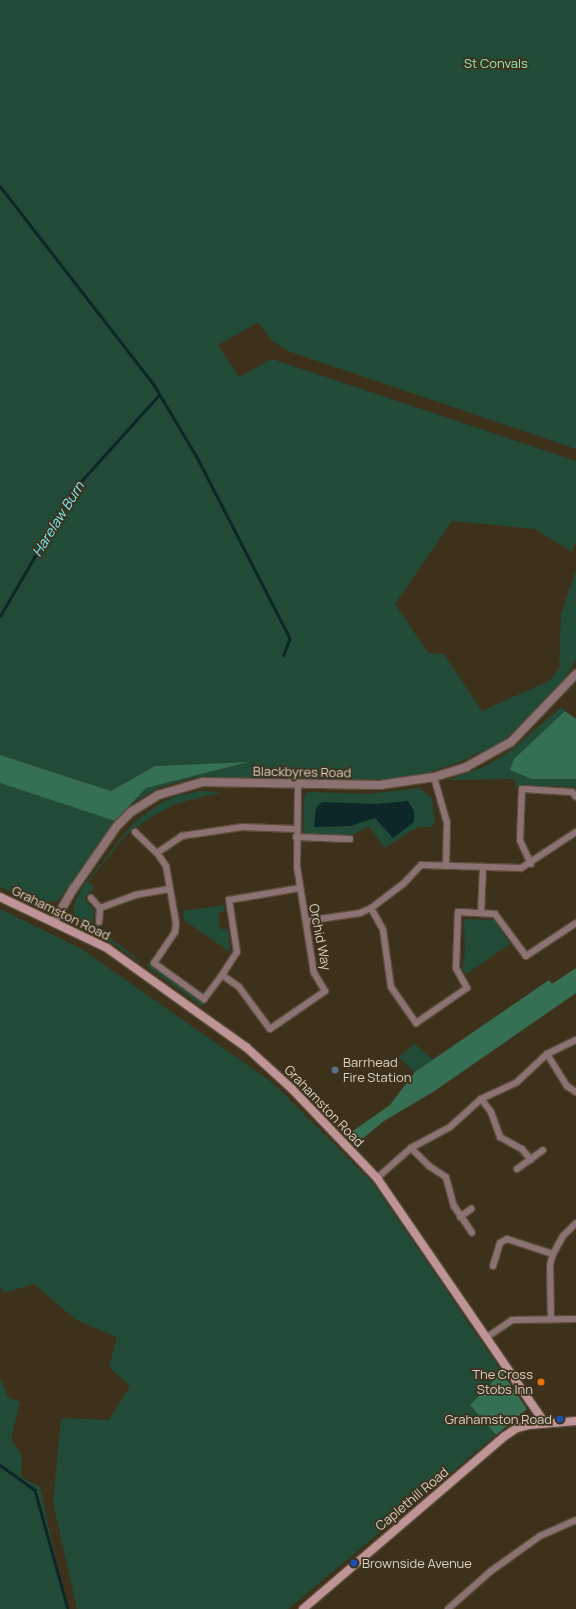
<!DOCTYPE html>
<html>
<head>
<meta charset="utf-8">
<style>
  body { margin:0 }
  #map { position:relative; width:576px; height:1609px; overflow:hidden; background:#3e311c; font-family:Manrope,sans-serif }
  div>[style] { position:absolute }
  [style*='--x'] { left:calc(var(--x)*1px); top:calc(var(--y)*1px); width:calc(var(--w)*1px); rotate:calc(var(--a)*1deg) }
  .green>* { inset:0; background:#214a37; transform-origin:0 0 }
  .forest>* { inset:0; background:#357055 }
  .water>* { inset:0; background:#0d2628 }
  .stream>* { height:2.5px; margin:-1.25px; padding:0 1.25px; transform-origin:1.25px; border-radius:1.25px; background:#0d2628 }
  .roads { filter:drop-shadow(1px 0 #5a4e3b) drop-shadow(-1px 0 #5a4e3b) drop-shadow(0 1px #5a4e3b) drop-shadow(0 -1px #5a4e3b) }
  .minor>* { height:6px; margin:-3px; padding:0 3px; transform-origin:3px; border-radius:3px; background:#8d7273 }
  .tertiary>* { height:8px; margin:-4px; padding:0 4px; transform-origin:4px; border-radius:4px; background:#8d7273 }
  .secondary>* { height:8px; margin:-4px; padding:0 4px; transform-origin:4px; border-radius:4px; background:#bf9496 }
  .dots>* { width:11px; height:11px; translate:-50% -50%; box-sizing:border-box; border:2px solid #3e311c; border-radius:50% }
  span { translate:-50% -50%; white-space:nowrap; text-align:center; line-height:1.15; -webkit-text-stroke:3.5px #3e311c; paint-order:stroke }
  .park-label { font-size:13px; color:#8fe9be }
  .street-label { font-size:13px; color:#dbd3c7 }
  .poi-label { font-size:13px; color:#dbd3c7 }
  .left { translate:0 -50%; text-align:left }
  .right { translate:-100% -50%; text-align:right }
  .water-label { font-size:14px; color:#76ebf4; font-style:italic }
</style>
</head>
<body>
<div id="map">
  <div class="green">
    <i style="clip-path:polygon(0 0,576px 0,576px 449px,288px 351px,272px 341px,258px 322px,218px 345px,239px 377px,272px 359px,576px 461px,576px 540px,572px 552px,535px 529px,452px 521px,395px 604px,428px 653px,444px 654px,482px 711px,549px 681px,559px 669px,561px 614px,576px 570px,576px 660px,560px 685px,528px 719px,499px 744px,457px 763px,414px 777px,358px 781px,197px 777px,158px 788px,130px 805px,146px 788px,246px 763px,155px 766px,111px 791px,0 755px)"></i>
    <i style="clip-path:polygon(561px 707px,565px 711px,542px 733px,563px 779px,576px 779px,576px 790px,574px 787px,519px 785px,516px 789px,515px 779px,448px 780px,486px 766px,514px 748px)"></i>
    <i style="clip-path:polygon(0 783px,115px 821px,58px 901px,38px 904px,0 887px)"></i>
    <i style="clip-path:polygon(419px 788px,432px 798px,435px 823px,431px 827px,418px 827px,384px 848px,369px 826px,351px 836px,303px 834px,304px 798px,307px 792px,368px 794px)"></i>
    <i style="clip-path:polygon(201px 791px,222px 792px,175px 804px,154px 815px,126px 835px,88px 882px,95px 887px,84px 898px,94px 910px,93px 925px,99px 926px,98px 931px,123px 947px,144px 965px,77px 920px,73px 910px,75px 902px,83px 886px,133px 823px,161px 803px,179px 795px)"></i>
    <i style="clip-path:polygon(224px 905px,225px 911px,218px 913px,220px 929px,228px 929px,230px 952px,184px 920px,183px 911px)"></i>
    <i style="clip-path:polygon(0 909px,80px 948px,273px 1083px,373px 1183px,502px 1372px,470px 1405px,496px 1435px,288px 1609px,77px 1609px,53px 1503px,61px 1418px,109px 1420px,130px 1386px,109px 1367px,117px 1337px,76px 1320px,34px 1284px,4px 1293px,0 1286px)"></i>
    <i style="clip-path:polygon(464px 919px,494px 920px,510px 944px,466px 974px,462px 969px,465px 952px)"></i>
    <i style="left:149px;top:963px;width:69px;height:4px;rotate:36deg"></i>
    <i style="clip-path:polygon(415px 1044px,433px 1060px,415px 1072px,398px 1057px)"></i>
    <i style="clip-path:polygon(0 1377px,8px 1397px,20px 1402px,11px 1439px,22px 1456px,21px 1477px,40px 1487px,67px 1609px,0 1609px)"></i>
  </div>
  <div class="forest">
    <i style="clip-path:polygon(565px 711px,576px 719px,576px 779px,532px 779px,510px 770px,514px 759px)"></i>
    <i style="clip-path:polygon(0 755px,111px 791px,155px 766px,249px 762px,146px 788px,115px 821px,0 783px)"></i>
    <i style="clip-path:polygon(576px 968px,576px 993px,433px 1092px,384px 1121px,356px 1144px,347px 1135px,390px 1105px,415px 1072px,549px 980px,552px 984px)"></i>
    <i style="clip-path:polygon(502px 1372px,527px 1409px,496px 1435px,470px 1405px)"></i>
  </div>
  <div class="water">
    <i style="clip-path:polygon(408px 801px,414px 811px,414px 822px,393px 838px,375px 818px,350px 826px,314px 827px,316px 808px,322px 802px,376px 804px)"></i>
  </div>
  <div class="stream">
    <i style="--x:0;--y:186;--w:249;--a:52.2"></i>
    <i style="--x:153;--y:383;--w:86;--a:59.3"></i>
    <i style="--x:197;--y:457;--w:197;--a:62.8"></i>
    <i style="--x:287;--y:632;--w:8;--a:67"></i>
    <i style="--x:290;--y:639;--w:17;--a:111"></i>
    <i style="--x:0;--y:616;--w:147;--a:-59.8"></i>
    <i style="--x:74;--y:489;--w:127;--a:-47.9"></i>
    <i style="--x:0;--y:1465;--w:43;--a:35.5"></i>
    <i style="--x:35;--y:1490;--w:123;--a:74.5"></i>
  </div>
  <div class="roads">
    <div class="minor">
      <i style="--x:434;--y:777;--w:48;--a:74.2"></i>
      <i style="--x:447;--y:823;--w:43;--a:91.3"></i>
      <i style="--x:296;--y:829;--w:54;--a:-177.9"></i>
      <i style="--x:242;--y:827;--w:61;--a:171.5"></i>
      <i style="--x:182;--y:836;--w:30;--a:146"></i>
      <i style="--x:157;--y:853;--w:16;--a:55"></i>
      <i style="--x:166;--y:866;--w:58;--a:80"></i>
      <i style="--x:176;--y:923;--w:9;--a:96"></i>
      <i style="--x:175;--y:932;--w:37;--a:124"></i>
      <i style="--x:154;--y:963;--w:62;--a:35.8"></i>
      <i style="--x:204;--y:999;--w:30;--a:-53"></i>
      <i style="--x:222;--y:975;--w:21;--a:35"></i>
      <i style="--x:239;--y:987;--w:52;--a:53.6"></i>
      <i style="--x:270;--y:1029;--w:67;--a:-34.6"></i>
      <i style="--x:325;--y:991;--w:21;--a:-121"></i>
      <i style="--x:314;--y:973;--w:107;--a:-99.1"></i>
      <i style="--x:297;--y:867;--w:84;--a:-89.3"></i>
      <i style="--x:135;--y:832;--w:30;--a:44"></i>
      <i style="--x:576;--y:832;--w:66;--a:146.8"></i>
      <i style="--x:521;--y:868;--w:100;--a:-178.3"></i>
      <i style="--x:421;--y:865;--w:26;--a:133"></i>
      <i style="--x:403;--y:884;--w:40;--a:143"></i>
      <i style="--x:371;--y:908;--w:25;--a:61"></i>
      <i style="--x:383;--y:930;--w:58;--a:82"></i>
      <i style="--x:391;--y:987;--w:44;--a:55.2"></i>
      <i style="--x:416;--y:1023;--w:62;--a:-34.5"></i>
      <i style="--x:467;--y:988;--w:23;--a:-119"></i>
      <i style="--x:456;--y:968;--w:56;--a:-88"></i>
      <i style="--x:458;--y:912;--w:37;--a:3"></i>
      <i style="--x:495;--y:914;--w:52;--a:53.6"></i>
      <i style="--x:526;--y:956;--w:60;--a:-33.4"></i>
      <i style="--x:296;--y:837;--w:54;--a:2.1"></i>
      <i style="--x:531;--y:864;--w:26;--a:-115"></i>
      <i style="--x:520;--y:840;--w:51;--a:-87.8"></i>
      <i style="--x:522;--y:789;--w:50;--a:3.4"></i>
      <i style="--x:572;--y:792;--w:6;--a:51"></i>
      <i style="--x:91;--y:898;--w:13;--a:48"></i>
      <i style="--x:100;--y:908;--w:14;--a:94"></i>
      <i style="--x:100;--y:908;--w:37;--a:-20"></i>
      <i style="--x:135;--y:895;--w:35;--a:-10"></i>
      <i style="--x:481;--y:913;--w:46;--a:-87.5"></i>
      <i style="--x:306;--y:921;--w:55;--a:-8.4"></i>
      <i style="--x:360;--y:913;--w:12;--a:-24"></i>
      <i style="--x:222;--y:975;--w:27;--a:-57"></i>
      <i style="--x:237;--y:952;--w:53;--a:-98.7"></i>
      <i style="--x:229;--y:900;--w:72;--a:-9.6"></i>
      <i style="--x:547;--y:1054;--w:38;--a:58"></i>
      <i style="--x:567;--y:1086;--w:11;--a:34"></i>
      <i style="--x:481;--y:1099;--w:16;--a:52"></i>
      <i style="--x:491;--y:1112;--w:27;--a:70"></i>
      <i style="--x:500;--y:1137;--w:25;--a:29"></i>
      <i style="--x:522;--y:1149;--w:14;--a:51"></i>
      <i style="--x:411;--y:1148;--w:25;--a:45"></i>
      <i style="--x:429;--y:1166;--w:20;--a:33"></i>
      <i style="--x:446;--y:1177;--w:30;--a:75"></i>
      <i style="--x:454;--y:1206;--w:32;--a:56"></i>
      <i style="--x:517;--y:1169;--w:32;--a:-36"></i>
      <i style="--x:377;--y:1178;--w:45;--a:-41.4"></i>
      <i style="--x:411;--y:1148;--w:44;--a:-28.3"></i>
      <i style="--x:450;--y:1127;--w:42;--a:-42.1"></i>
      <i style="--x:481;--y:1099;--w:40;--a:-25"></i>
      <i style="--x:517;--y:1082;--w:41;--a:-43"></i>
      <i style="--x:547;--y:1054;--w:32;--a:-26"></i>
      <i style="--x:460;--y:1217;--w:14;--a:-36"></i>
      <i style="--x:493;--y:1266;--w:24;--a:-73"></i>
      <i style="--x:500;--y:1243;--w:8;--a:-30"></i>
      <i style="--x:507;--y:1239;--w:48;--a:18.1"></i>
      <i style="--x:551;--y:1319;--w:54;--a:-91.1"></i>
      <i style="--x:550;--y:1265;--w:11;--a:-75"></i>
      <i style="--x:553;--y:1254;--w:21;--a:-61"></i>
      <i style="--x:563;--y:1236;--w:18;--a:-45"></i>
      <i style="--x:487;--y:1337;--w:30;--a:-34"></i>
      <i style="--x:512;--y:1320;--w:64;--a:-0.9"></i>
      <i style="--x:448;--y:1609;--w:57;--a:-41.5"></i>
      <i style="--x:491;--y:1571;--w:60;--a:-35.5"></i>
      <i style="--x:540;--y:1536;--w:39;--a:-24"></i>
    </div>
    <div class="tertiary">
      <i style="--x:54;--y:922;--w:39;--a:-60"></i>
      <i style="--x:74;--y:888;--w:75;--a:-55.3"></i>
      <i style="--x:117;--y:826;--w:20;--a:-45"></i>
      <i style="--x:131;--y:812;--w:32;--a:-32"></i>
      <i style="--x:158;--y:795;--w:47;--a:-16.1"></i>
      <i style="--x:203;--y:782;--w:177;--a:1"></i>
      <i style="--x:380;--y:785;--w:55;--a:-8.4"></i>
      <i style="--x:434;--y:777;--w:34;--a:-17"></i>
      <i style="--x:466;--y:767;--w:51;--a:-29.1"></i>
      <i style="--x:511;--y:742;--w:94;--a:-46.3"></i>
    </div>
    <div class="secondary">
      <i style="--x:0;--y:897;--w:119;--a:25.5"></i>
      <i style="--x:107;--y:948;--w:171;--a:35.5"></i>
      <i style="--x:246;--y:1047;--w:62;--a:42.4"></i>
      <i style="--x:292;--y:1089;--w:123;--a:46.3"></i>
      <i style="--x:377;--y:1178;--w:297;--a:55.6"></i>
      <i style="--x:303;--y:1609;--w:266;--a:-40.6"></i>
      <i style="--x:505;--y:1436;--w:14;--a:-34"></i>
      <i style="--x:517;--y:1428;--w:12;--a:-14"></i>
      <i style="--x:529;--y:1425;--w:47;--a:-4.9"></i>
    </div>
  </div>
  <div class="dots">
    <i style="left:335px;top:1070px;background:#5c6f8a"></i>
    <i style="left:541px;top:1382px;background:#e8710a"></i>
    <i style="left:560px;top:1419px;background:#1a4fb4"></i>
    <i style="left:354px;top:1563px;background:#1a4fb4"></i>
  </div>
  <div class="park-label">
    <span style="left:496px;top:63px">St Convals</span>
  </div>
  <div class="street-label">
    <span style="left:302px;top:772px;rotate:1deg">Blackbyres Road</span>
    <span style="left:61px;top:913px;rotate:26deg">Grahamston Road</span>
    <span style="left:320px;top:937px;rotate:79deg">Orchid Way</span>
    <span style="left:324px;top:1106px;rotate:46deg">Grahamston Road</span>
    <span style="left:412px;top:1499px;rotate:-40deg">Caplethill Road</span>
  </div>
  <div class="poi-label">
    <span class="left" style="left:343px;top:1070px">Barrhead<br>Fire Station</span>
    <span class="right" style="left:533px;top:1382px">The Cross<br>Stobs Inn</span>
    <span class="right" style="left:552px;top:1419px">Grahamston Road</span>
    <span class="left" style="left:362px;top:1563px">Brownside Avenue</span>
  </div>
  <div class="water-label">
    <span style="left:58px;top:519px;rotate:-58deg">Harelaw Burn</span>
  </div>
</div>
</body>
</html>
